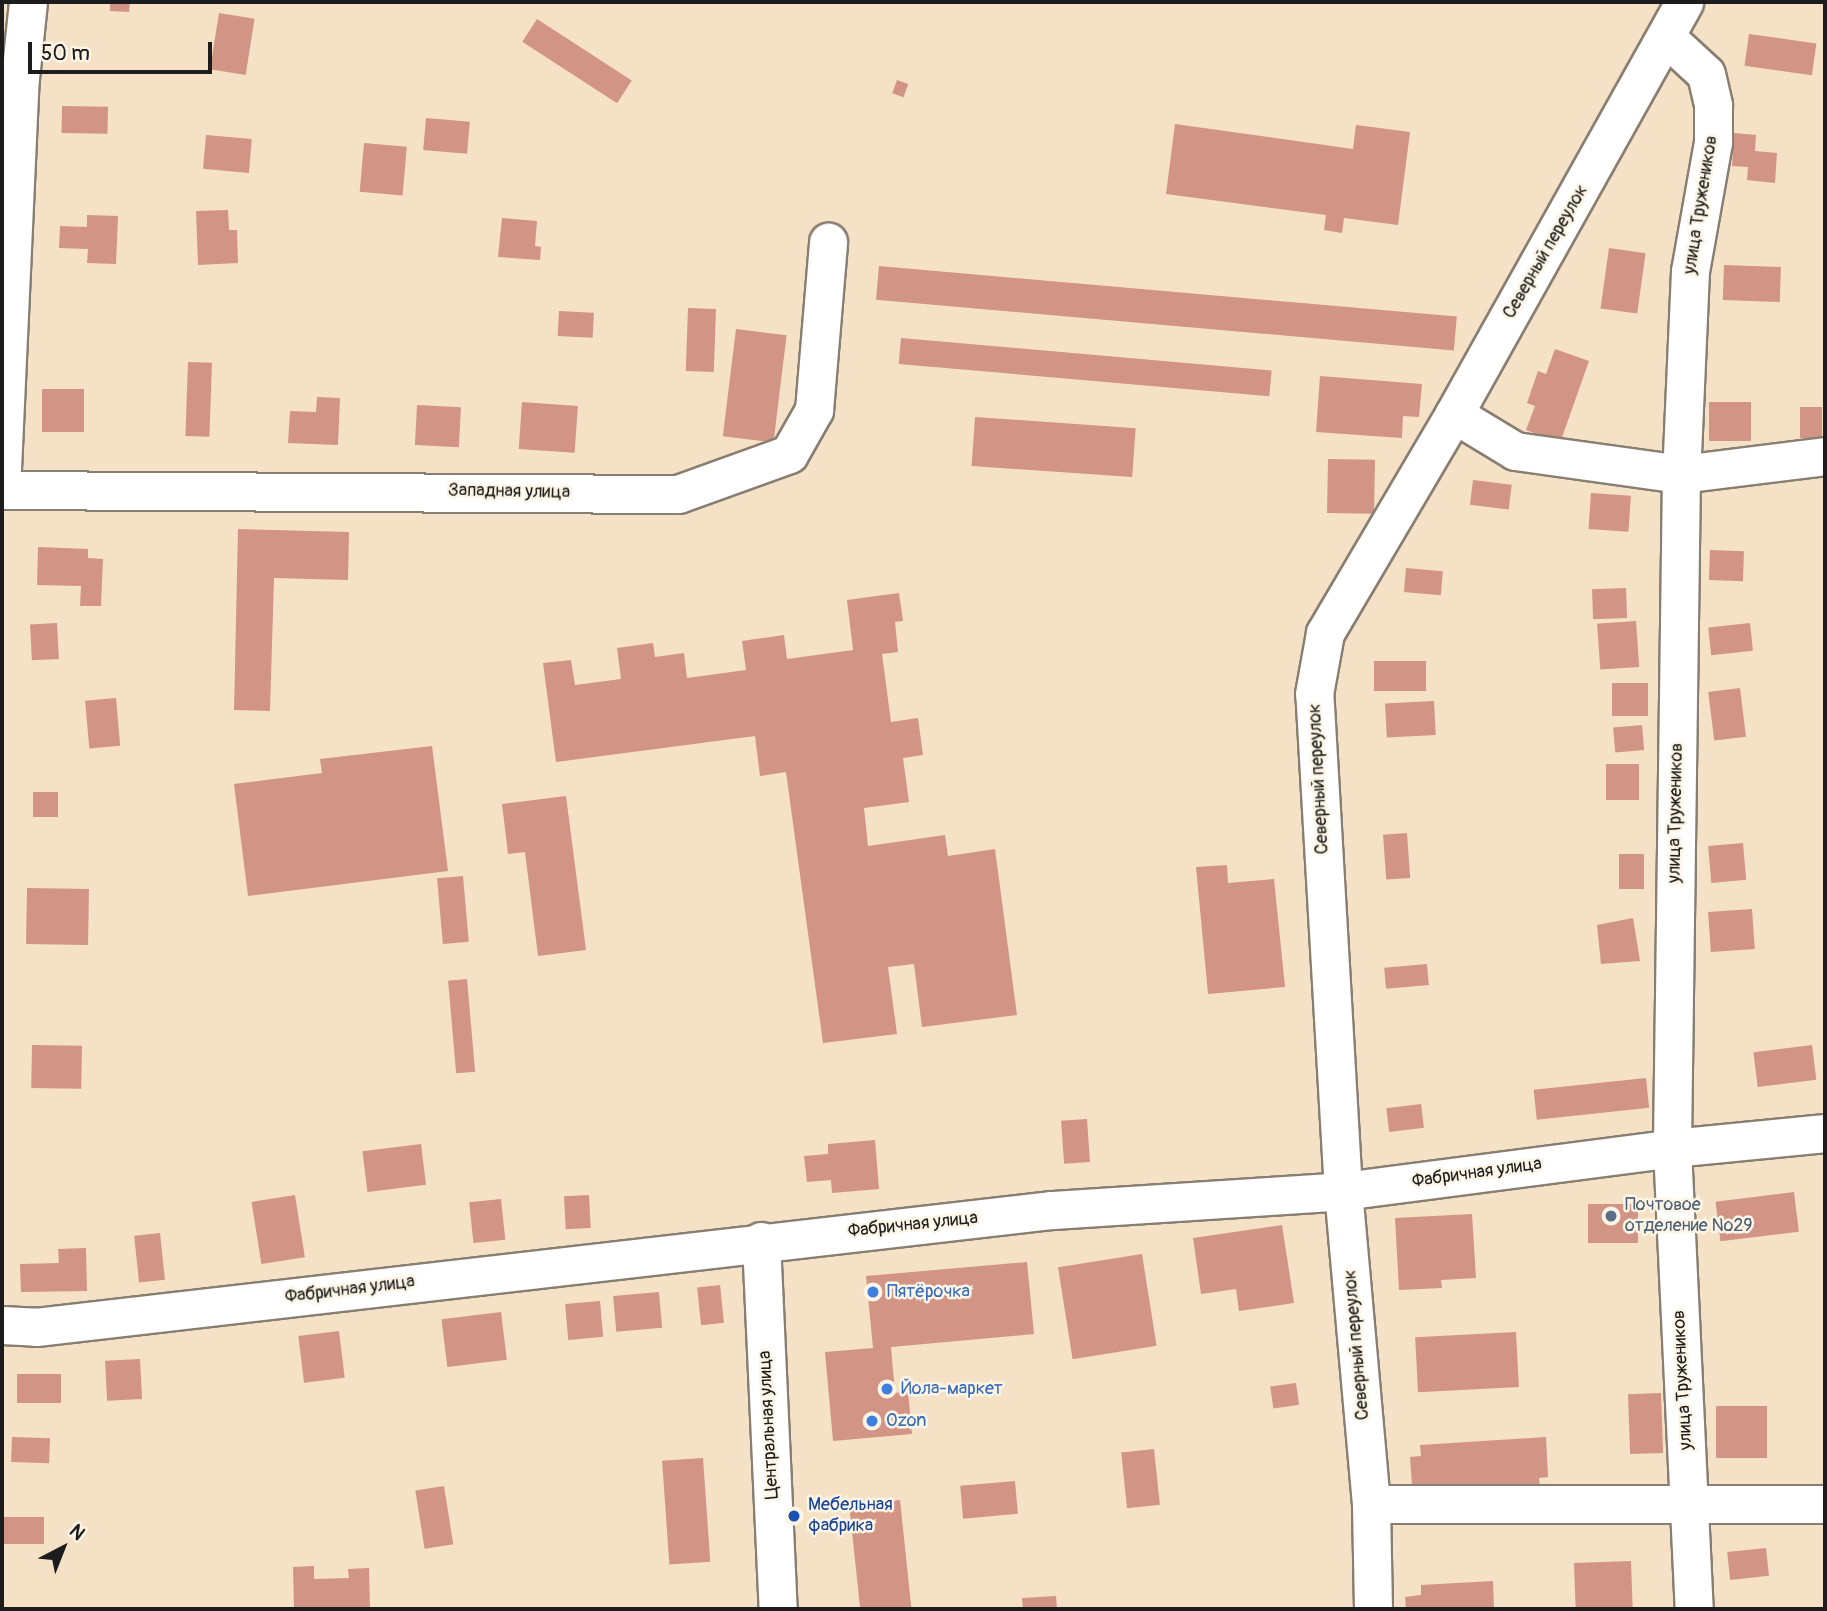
<!DOCTYPE html>
<html>
<head>
<meta charset="utf-8">
<style>
  body { margin:0 }
  #map { position:relative; width:1827px; height:1611px; overflow:hidden; background:#f5e1c6; font-family:Pangolin,sans-serif }
  div>[style] { position:absolute }
  [style*='--x'] { left:calc(var(--x)*1px); top:calc(var(--y)*1px); width:calc(var(--w)*1px); rotate:calc(var(--a)*1deg) }
  .building>* { inset:0; background:#d29485; transform-origin:0 0 }
  .roads { filter:drop-shadow(2px 0 #887e71) drop-shadow(-2px 0 #887e71) drop-shadow(0 2px #887e71) drop-shadow(0 -2px #887e71) }
  .minor>* { height:37px; margin:-18.5px; padding:0 18.5px; transform-origin:18.5px; border-radius:18.5px; background:#fff }
  .dots>* { width:19px; height:19px; translate:-50% -50%; box-sizing:border-box; border:4px solid #fcf5e5; border-radius:50% }
  span { translate:-50% -50%; white-space:nowrap; text-align:center; line-height:1.15; -webkit-text-stroke:5px #fcf5e5; paint-order:stroke }
  .street-label { font-size:18px; color:#1c1c1c }
  .service-label { font-size:18px; color:#4e5e75 }
  .left { translate:0 -50%; text-align:left }
  .shop-label { font-size:18px; color:#366cbe }
  .transit-label { font-size:18px; color:#164399 }
  .frame { position:absolute; inset:0; border:4px solid #1c1c1c; pointer-events:none }
  .north { position:absolute; left:28px; top:1513px; width:70px; height:70px; -webkit-text-stroke:5px #fcf5e5; paint-order:stroke; rotate:42deg; font-size:19px; font-weight:700; line-height:28px; text-align:center; color:#1c1c1c }
  .north::after { content:''; display:block; margin:auto; width:24px; height:32px; background:#1c1c1c; clip-path:polygon(50% 0,100% 100%,50% 72%,0 100%) }
  .scale { position:absolute; left:28px; top:42px; width:184px; height:32px; box-sizing:border-box; border:4px solid #1c1c1c; border-top:0; padding-left:9px; font-size:21px; line-height:24px; white-space:nowrap; color:#1c1c1c; -webkit-text-stroke:5px #fcf5e5; paint-order:stroke }
</style>
</head>
<body>
<div id="map">
  <div class="building">
    <i style="clip-path:polygon(110px 2px,130px 2px,129px 12px,110px 11px)"></i>
    <i style="left:219px;top:13px;width:36px;height:57px;rotate:9deg"></i>
    <i style="left:537px;top:19px;width:113px;height:27px;rotate:33deg"></i>
    <i style="left:1749px;top:34px;width:68px;height:32px;rotate:8deg"></i>
    <i style="left:897px;top:80px;width:12px;height:14px;rotate:20deg"></i>
    <i style="left:62px;top:106px;width:46px;height:27px;rotate:1deg"></i>
    <i style="left:426px;top:118px;width:44px;height:32px;rotate:5deg"></i>
    <i style="clip-path:polygon(1175px 124px,1353px 149px,1356px 125px,1410px 132px,1398px 225px,1344px 218px,1342px 233px,1324px 230px,1326px 215px,1166px 194px)"></i>
    <i style="clip-path:polygon(1734px 133px,1756px 135px,1755px 151px,1777px 153px,1775px 183px,1747px 180px,1748px 167px,1732px 166px)"></i>
    <i style="left:206px;top:135px;width:46px;height:34px;rotate:5deg"></i>
    <i style="left:364px;top:143px;width:43px;height:49px;rotate:5deg"></i>
    <i style="clip-path:polygon(228px 210px,229px 230px,237px 230px,238px 263px,198px 265px,196px 211px)"></i>
    <i style="clip-path:polygon(87px 215px,118px 216px,116px 264px,87px 263px,88px 249px,59px 248px,60px 226px,87px 227px)"></i>
    <i style="clip-path:polygon(502px 218px,537px 221px,535px 246px,541px 247px,540px 260px,498px 257px)"></i>
    <i style="left:1609px;top:248px;width:37px;height:61px;rotate:8deg"></i>
    <i style="left:1724px;top:265px;width:57px;height:35px;rotate:2deg"></i>
    <i style="left:879px;top:266px;width:580px;height:34px;rotate:5deg"></i>
    <i style="left:688px;top:308px;width:28px;height:63px;rotate:2deg"></i>
    <i style="left:559px;top:311px;width:35px;height:25px;rotate:3deg"></i>
    <i style="left:736px;top:329px;width:51px;height:108px;rotate:7deg"></i>
    <i style="left:901px;top:338px;width:372px;height:26px;rotate:5deg"></i>
    <i style="clip-path:polygon(1555px 349px,1589px 361px,1560px 443px,1526px 430px,1535px 406px,1527px 403px,1538px 371px,1546px 374px)"></i>
    <i style="left:188px;top:362px;width:24px;height:74px;rotate:2deg"></i>
    <i style="clip-path:polygon(1320px 376px,1422px 384px,1419px 417px,1403px 416px,1402px 438px,1316px 432px)"></i>
    <i style="left:42px;top:389px;width:42px;height:43px"></i>
    <i style="clip-path:polygon(317px 397px,340px 398px,338px 445px,288px 443px,290px 411px,316px 412px)"></i>
    <i style="left:522px;top:402px;width:56px;height:47px;rotate:4deg"></i>
    <i style="left:1751px;top:402px;width:39px;height:42px;rotate:90deg"></i>
    <i style="left:417px;top:405px;width:44px;height:40px;rotate:3deg"></i>
    <i style="left:1800px;top:407px;width:22px;height:31px"></i>
    <i style="left:975px;top:417px;width:161px;height:49px;rotate:4deg"></i>
    <i style="left:1328px;top:459px;width:47px;height:54px;rotate:1deg"></i>
    <i style="left:1473px;top:480px;width:39px;height:25px;rotate:7deg"></i>
    <i style="left:1591px;top:493px;width:40px;height:36px;rotate:4deg"></i>
    <i style="clip-path:polygon(238px 529px,349px 532px,348px 580px,274px 578px,270px 711px,234px 710px)"></i>
    <i style="clip-path:polygon(38px 547px,88px 549px,88px 558px,103px 559px,101px 606px,80px 606px,81px 586px,37px 585px)"></i>
    <i style="left:1710px;top:550px;width:34px;height:30px;rotate:2deg"></i>
    <i style="left:1406px;top:568px;width:37px;height:24px;rotate:5deg"></i>
    <i style="left:1626px;top:588px;width:30px;height:34px;rotate:88deg"></i>
    <i style="clip-path:polygon(899px 593px,903px 621px,895px 622px,898px 652px,882px 654px,891px 722px,918px 718px,923px 755px,903px 758px,909px 802px,864px 808px,868px 846px,945px 835px,948px 856px,995px 849px,1017px 1015px,922px 1027px,914px 964px,888px 967px,897px 1034px,823px 1043px,786px 772px,760px 776px,755px 736px,556px 762px,543px 663px,571px 660px,575px 685px,621px 679px,617px 648px,653px 643px,655px 657px,684px 653px,687px 678px,746px 670px,742px 641px,784px 635px,787px 659px,853px 650px,847px 600px)"></i>
    <i style="left:1636px;top:621px;width:46px;height:39px;rotate:86deg"></i>
    <i style="left:57px;top:623px;width:36px;height:27px;rotate:87deg"></i>
    <i style="left:1750px;top:623px;width:28px;height:42px;rotate:84deg"></i>
    <i style="left:1426px;top:661px;width:30px;height:52px;rotate:90deg"></i>
    <i style="left:1612px;top:683px;width:36px;height:33px"></i>
    <i style="left:1740px;top:688px;width:49px;height:32px;rotate:83deg"></i>
    <i style="left:116px;top:698px;width:48px;height:31px;rotate:85deg"></i>
    <i style="left:1434px;top:701px;width:34px;height:49px;rotate:87deg"></i>
    <i style="left:1642px;top:725px;width:25px;height:29px;rotate:85deg"></i>
    <i style="clip-path:polygon(432px 746px,448px 871px,248px 896px,234px 784px,322px 773px,320px 759px)"></i>
    <i style="left:1606px;top:764px;width:33px;height:36px"></i>
    <i style="left:33px;top:792px;width:25px;height:25px"></i>
    <i style="clip-path:polygon(566px 796px,586px 950px,538px 956px,525px 852px,508px 854px,502px 804px)"></i>
    <i style="left:1407px;top:833px;width:45px;height:24px;rotate:86deg"></i>
    <i style="left:1743px;top:843px;width:37px;height:35px;rotate:85deg"></i>
    <i style="left:1619px;top:854px;width:25px;height:35px"></i>
    <i style="clip-path:polygon(1227px 865px,1228px 883px,1274px 879px,1285px 987px,1208px 994px,1196px 867px)"></i>
    <i style="left:463px;top:876px;width:66px;height:26px;rotate:85deg"></i>
    <i style="left:27px;top:888px;width:62px;height:56px;rotate:1deg"></i>
    <i style="left:1752px;top:909px;width:40px;height:44px;rotate:86deg"></i>
    <i style="clip-path:polygon(1633px 918px,1640px 961px,1601px 964px,1597px 925px)"></i>
    <i style="left:1427px;top:964px;width:21px;height:43px;rotate:85deg"></i>
    <i style="left:467px;top:979px;width:93px;height:19px;rotate:85deg"></i>
    <i style="left:32px;top:1045px;width:50px;height:43px;rotate:1deg"></i>
    <i style="left:1812px;top:1045px;width:35px;height:59px;rotate:83deg"></i>
    <i style="left:1646px;top:1078px;width:30px;height:113px;rotate:84deg"></i>
    <i style="left:1421px;top:1104px;width:24px;height:35px;rotate:83deg"></i>
    <i style="left:1087px;top:1119px;width:43px;height:26px;rotate:86deg"></i>
    <i style="clip-path:polygon(875px 1140px,879px 1189px,832px 1193px,831px 1180px,807px 1182px,804px 1156px,828px 1154px,828px 1144px)"></i>
    <i style="left:421px;top:1144px;width:41px;height:59px;rotate:83deg"></i>
    <i style="left:1794px;top:1192px;width:40px;height:79px;rotate:83deg"></i>
    <i style="left:295px;top:1195px;width:63px;height:44px;rotate:81deg"></i>
    <i style="left:589px;top:1195px;width:33px;height:25px;rotate:87deg"></i>
    <i style="left:501px;top:1199px;width:41px;height:32px;rotate:84deg"></i>
    <i style="left:1588px;top:1204px;width:50px;height:39px"></i>
    <i style="clip-path:polygon(1472px 1214px,1476px 1278px,1441px 1280px,1442px 1288px,1399px 1290px,1395px 1218px)"></i>
    <i style="clip-path:polygon(1282px 1225px,1294px 1303px,1239px 1311px,1236px 1289px,1201px 1294px,1193px 1238px)"></i>
    <i style="left:160px;top:1233px;width:47px;height:26px;rotate:84deg"></i>
    <i style="clip-path:polygon(86px 1248px,87px 1291px,21px 1292px,20px 1264px,59px 1263px,58px 1249px)"></i>
    <i style="left:1142px;top:1254px;width:93px;height:85px;rotate:81deg"></i>
    <i style="clip-path:polygon(1027px 1262px,1034px 1334px,891px 1347px,895px 1393px,908px 1391px,912px 1434px,833px 1441px,825px 1352px,873px 1348px,866px 1276px)"></i>
    <i style="left:720px;top:1285px;width:38px;height:23px;rotate:84deg"></i>
    <i style="left:659px;top:1292px;width:36px;height:46px;rotate:85deg"></i>
    <i style="left:600px;top:1301px;width:36px;height:35px;rotate:85deg"></i>
    <i style="left:501px;top:1312px;width:48px;height:60px;rotate:83deg"></i>
    <i style="left:339px;top:1331px;width:47px;height:41px;rotate:83deg"></i>
    <i style="left:1516px;top:1332px;width:55px;height:101px;rotate:87deg"></i>
    <i style="left:140px;top:1359px;width:40px;height:35px;rotate:87deg"></i>
    <i style="left:17px;top:1374px;width:44px;height:29px"></i>
    <i style="left:1296px;top:1383px;width:22px;height:26px;rotate:82deg"></i>
    <i style="left:1661px;top:1393px;width:60px;height:33px;rotate:88deg"></i>
    <i style="left:1716px;top:1406px;width:51px;height:52px"></i>
    <i style="left:12px;top:1437px;width:38px;height:25px;rotate:2deg"></i>
    <i style="clip-path:polygon(1546px 1437px,1548px 1477px,1539px 1478px,1540px 1486px,1436px 1493px,1436px 1484px,1412px 1485px,1410px 1457px,1421px 1456px,1420px 1445px)"></i>
    <i style="left:1154px;top:1449px;width:56px;height:33px;rotate:84deg"></i>
    <i style="left:703px;top:1458px;width:104px;height:41px;rotate:86deg"></i>
    <i style="left:1015px;top:1481px;width:33px;height:55px;rotate:85deg"></i>
    <i style="left:444px;top:1486px;width:59px;height:29px;rotate:81deg"></i>
    <i style="left:900px;top:1500px;width:110px;height:51px;rotate:84deg"></i>
    <i style="left:2px;top:1517px;width:42px;height:27px"></i>
    <i style="left:1766px;top:1548px;width:28px;height:39px;rotate:84deg"></i>
    <i style="left:1631px;top:1561px;width:47px;height:57px;rotate:88deg"></i>
    <i style="clip-path:polygon(314px 1566px,314px 1579px,349px 1578px,348px 1569px,369px 1568px,370px 1609px,294px 1609px,293px 1567px)"></i>
    <i style="clip-path:polygon(1493px 1581px,1494px 1609px,1406px 1609px,1405px 1597px,1421px 1595px,1421px 1585px)"></i>
    <i style="clip-path:polygon(1056px 1596px,1057px 1609px,1023px 1609px,1022px 1598px)"></i>
  </div>
  <div class="roads">
    <div class="minor">
      <i style="--x:1666;--y:37;--w:54;--a:42.8"></i>
      <i style="--x:1706;--y:74;--w:32;--a:77"></i>
      <i style="--x:1713;--y:105;--w:37;--a:90"></i>
      <i style="--x:1713;--y:142;--w:131;--a:100.1"></i>
      <i style="--x:1690;--y:271;--w:203;--a:92.5"></i>
      <i style="--x:1681;--y:474;--w:674;--a:90.77"></i>
      <i style="--x:1672;--y:1148;--w:462;--a:87.3"></i>
      <i style="--x:1454;--y:414;--w:71;--a:31.2"></i>
      <i style="--x:1515;--y:451;--w:168;--a:7.9"></i>
      <i style="--x:1681;--y:474;--w:145;--a:-7.1"></i>
      <i style="--x:2;--y:469;--w:391;--a:-87.4"></i>
      <i style="--x:20;--y:78;--w:76;--a:-84"></i>
      <i style="--x:2;--y:490;--w:676;--a:0.34"></i>
      <i style="--x:678;--y:494;--w:118;--a:-19.8"></i>
      <i style="--x:789;--y:454;--w:51;--a:-60.4"></i>
      <i style="--x:814;--y:410;--w:169;--a:-85.2"></i>
      <i style="--x:761;--y:1241;--w:368;--a:87.4"></i>
      <i style="--x:2;--y:1325;--w:34;--a:3"></i>
      <i style="--x:36;--y:1327;--w:1023;--a:-6.57"></i>
      <i style="--x:1052;--y:1210;--w:292;--a:-3.7"></i>
      <i style="--x:1343;--y:1191;--w:332;--a:-7.4"></i>
      <i style="--x:1672;--y:1148;--w:154;--a:-5.6"></i>
      <i style="--x:1371;--y:1504;--w:454;--a:0"></i>
      <i style="--x:1373;--y:1609;--w:105;--a:-91.1"></i>
      <i style="--x:1371;--y:1504;--w:314;--a:-95.1"></i>
      <i style="--x:1343;--y:1191;--w:498;--a:-93.3"></i>
      <i style="--x:1314;--y:694;--w:62;--a:-79.8"></i>
      <i style="--x:1325;--y:633;--w:254;--a:-59.5"></i>
      <i style="--x:1454;--y:414;--w:472;--a:-60.8"></i>
    </div>
  </div>
  <div class="dots">
    <i style="left:1611px;top:1216px;background:#5c6f8a"></i>
    <i style="left:873px;top:1292px;background:#3f7fe0"></i>
    <i style="left:887px;top:1389px;background:#3f7fe0"></i>
    <i style="left:872px;top:1421px;background:#3f7fe0"></i>
    <i style="left:794px;top:1516px;background:#1a4fb4"></i>
  </div>
  <div class="street-label">
    <span style="left:1701px;top:205px;rotate:-81deg">улица Тружеников</span>
    <span style="left:1546px;top:252px;rotate:-60deg">Северный переулок</span>
    <span style="left:509px;top:492px;rotate:1deg">Западная улица</span>
    <span style="left:1319px;top:779px;rotate:-93deg">Северный переулок</span>
    <span style="left:1676px;top:813px;rotate:-89deg">улица Тружеников</span>
    <span style="left:1477px;top:1173px;rotate:-8deg">Фабричная улица</span>
    <span style="left:913px;top:1225px;rotate:-6deg">Фабричная улица</span>
    <span style="left:350px;top:1290px;rotate:-7deg">Фабричная улица</span>
    <span style="left:1357px;top:1345px;rotate:-95deg">Северный переулок</span>
    <span style="left:1683px;top:1380px;rotate:-93deg">улица Тружеников</span>
    <span style="left:769px;top:1425px;rotate:-93deg">Центральная улица</span>
  </div>
  <div class="service-label">
    <span class="left" style="left:1625px;top:1216px">Почтовое<br>отделение №29</span>
  </div>
  <div class="shop-label">
    <span class="left" style="left:887px;top:1292px">Пятёрочка</span>
    <span class="left" style="left:901px;top:1389px">Йола-маркет</span>
    <span class="left" style="left:886px;top:1421px">Ozon</span>
  </div>
  <div class="transit-label">
    <span class="left" style="left:808px;top:1516px">Мебельная<br>фабрика</span>
  </div>
  <div class="frame"></div>
  <div class="north">N</div>
  <div class="scale">50 m</div>
</div>
</body>
</html>
